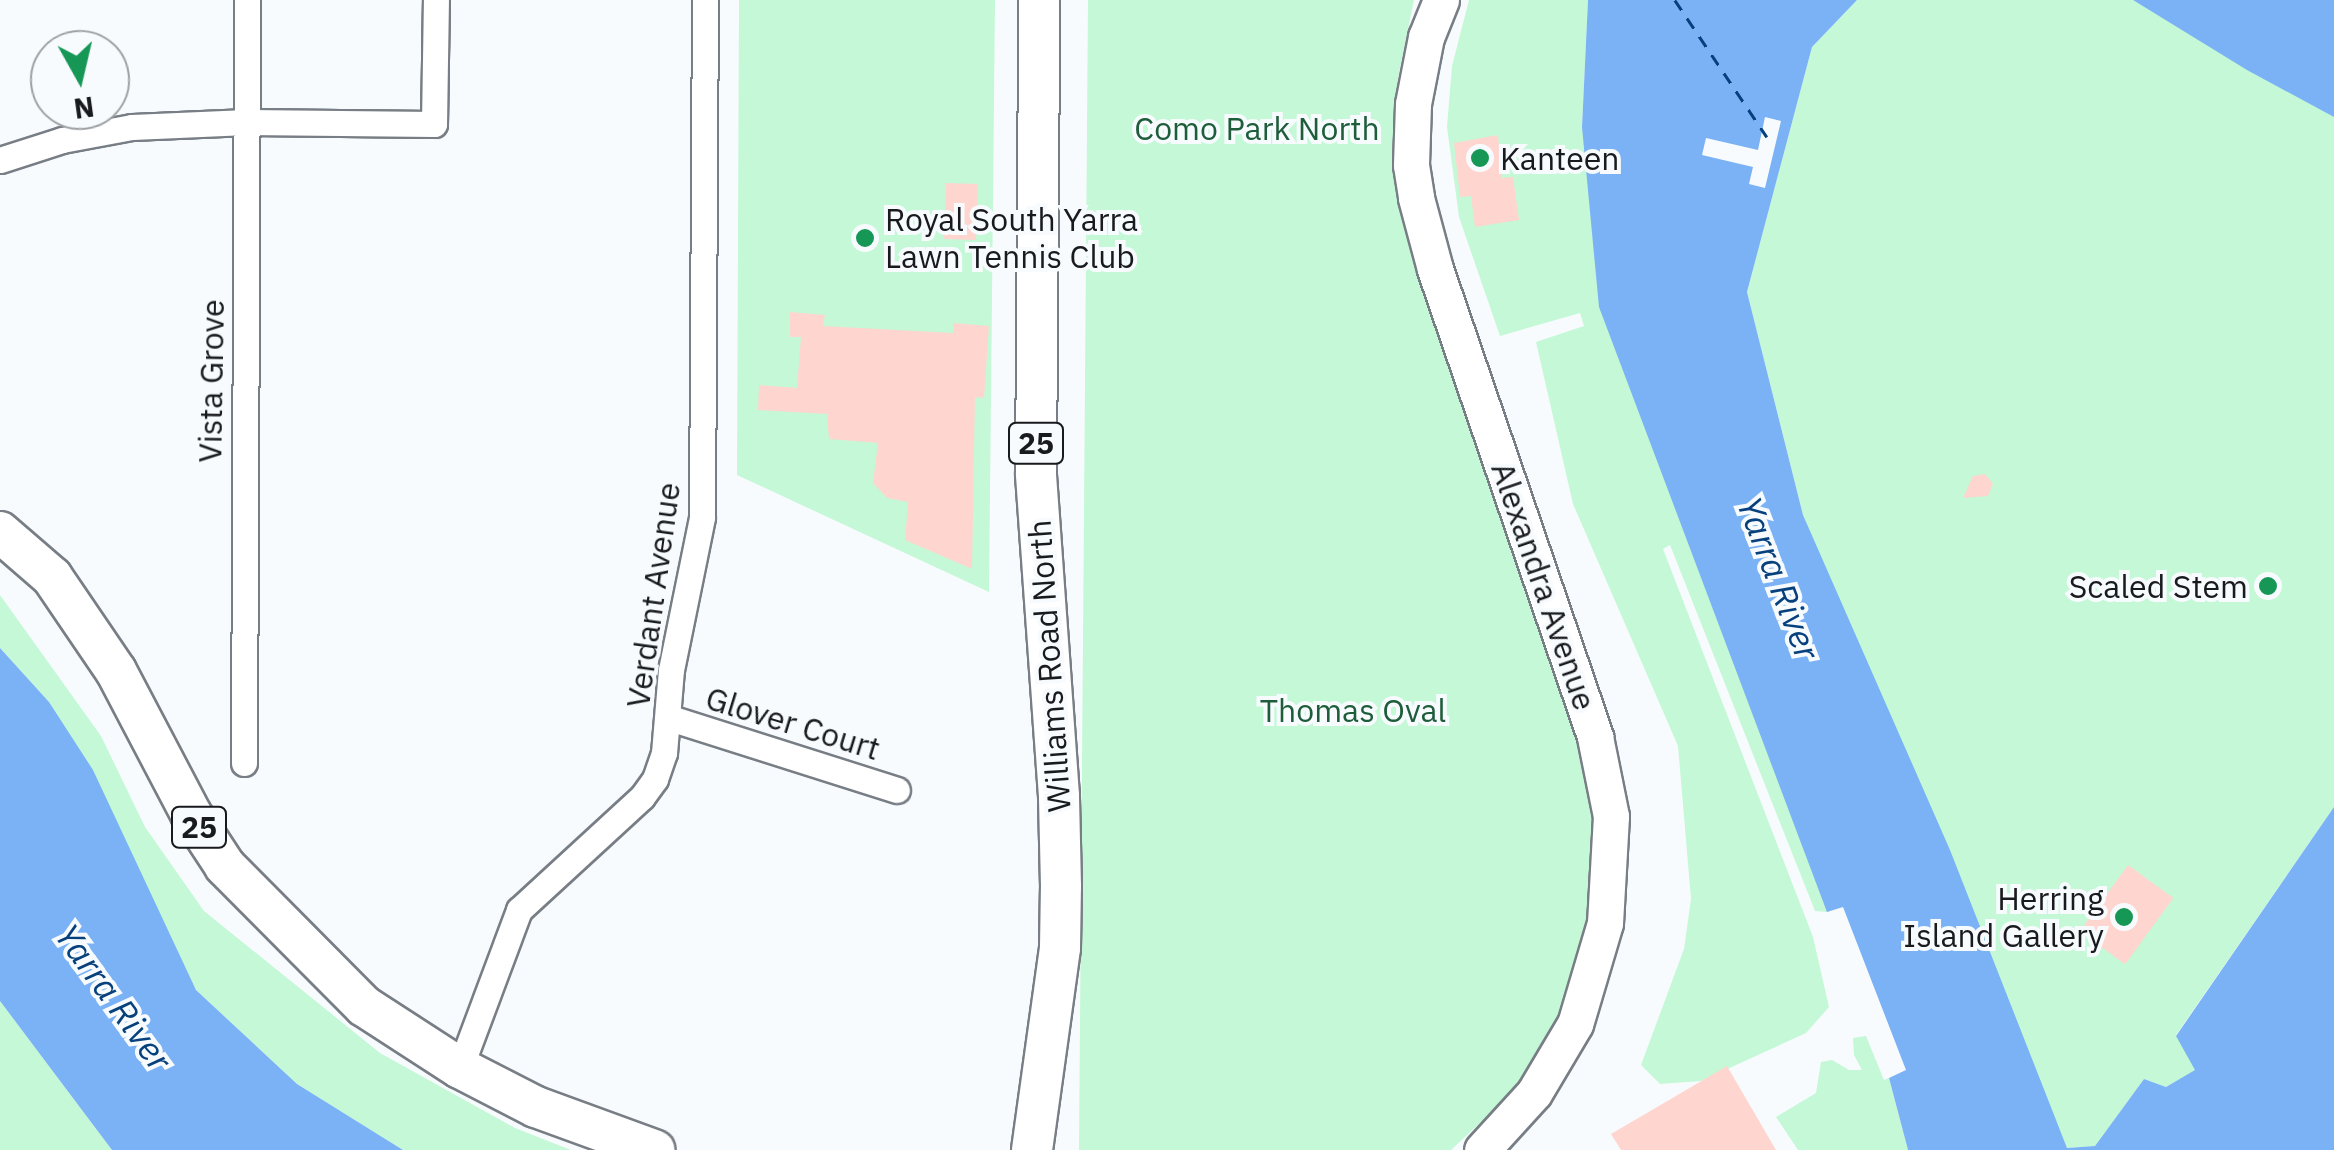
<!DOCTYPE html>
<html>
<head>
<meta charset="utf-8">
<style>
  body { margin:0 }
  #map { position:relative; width:2334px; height:1150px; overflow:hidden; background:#f8fbfe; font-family:"IBM Plex Sans",sans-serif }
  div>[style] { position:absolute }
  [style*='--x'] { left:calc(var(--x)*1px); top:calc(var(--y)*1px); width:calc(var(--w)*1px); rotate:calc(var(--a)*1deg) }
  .green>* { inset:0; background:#c4f8d6 }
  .water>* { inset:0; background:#7bb2f6 }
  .pier>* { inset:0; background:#f8fbfe }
  .ferry>* { height:2.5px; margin-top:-1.25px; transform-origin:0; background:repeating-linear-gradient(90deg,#06417d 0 12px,transparent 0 22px) }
  .building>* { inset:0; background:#fed6cf; transform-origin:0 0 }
  .roads { filter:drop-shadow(2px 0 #787e85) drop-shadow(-2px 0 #787e85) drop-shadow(0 2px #787e85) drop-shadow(0 -2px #787e85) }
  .street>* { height:25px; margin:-12.5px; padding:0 12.5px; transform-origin:12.5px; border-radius:12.5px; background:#fff }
  .secondary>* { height:35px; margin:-17.5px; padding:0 17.5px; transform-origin:17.5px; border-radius:17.5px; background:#fff }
  .primary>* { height:40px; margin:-20px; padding:0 20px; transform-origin:20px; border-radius:20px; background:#fff }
  .dots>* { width:28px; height:28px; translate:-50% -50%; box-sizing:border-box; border:5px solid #f8fbfe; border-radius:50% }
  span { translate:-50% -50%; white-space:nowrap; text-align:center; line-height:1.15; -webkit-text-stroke:8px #f8fbfe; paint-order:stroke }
  .shield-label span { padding:2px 8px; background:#f8fbfe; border:2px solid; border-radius:8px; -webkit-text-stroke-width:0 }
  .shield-label { font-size:30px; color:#181a1d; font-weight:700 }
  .park-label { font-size:32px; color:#1e5d3a }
  .poi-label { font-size:32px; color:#181a1d }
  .left { translate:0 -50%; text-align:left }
  .right { translate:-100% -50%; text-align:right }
  .street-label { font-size:32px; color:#181a1d }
  .water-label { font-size:35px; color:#06417d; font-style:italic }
  .north { position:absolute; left:30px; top:30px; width:100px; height:100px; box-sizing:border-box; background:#f8fbfe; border:2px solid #9ea1a4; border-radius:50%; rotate:172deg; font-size:28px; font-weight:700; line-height:40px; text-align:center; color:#181a1d }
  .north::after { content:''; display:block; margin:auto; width:35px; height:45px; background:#169756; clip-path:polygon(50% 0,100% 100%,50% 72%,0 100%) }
</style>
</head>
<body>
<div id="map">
  <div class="green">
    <i style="clip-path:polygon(739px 0,995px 0,989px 592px,737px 475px)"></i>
    <i style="clip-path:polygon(1088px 0,1414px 0,1398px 78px,1396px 138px,1581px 738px,1598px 826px,1593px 916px,1565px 1009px,1511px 1094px,1451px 1150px,1079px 1150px)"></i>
    <i style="clip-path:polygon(1469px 0,1588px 0,1582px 127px,1842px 906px,1827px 912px,1815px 911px,1670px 545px,1663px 549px,1813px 937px,1829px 1007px,1806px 1033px,1701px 1081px,1660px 1084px,1641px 1065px,1684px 949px,1691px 899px,1678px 746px,1573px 504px,1536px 342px,1584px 326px,1580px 313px,1500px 336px,1459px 217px,1447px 127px,1452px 66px)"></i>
    <i style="clip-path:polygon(1857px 0,2133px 0,2334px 117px,2334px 807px,2176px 1035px,2196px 1070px,2166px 1087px,2144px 1079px,2095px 1146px,2067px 1148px,1803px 515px,1747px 292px,1812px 47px)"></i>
    <i style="clip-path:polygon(0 595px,101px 736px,145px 827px,204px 911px,380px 1053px,515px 1128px,571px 1150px,403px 1150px,297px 1084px,196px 990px,49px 702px,0 648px)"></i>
    <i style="clip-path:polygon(0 1001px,112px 1150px,0 1150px)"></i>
    <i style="clip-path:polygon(1866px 1036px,1884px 1080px,1889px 1078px,1908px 1150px,1798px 1150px,1776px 1117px,1816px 1093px,1821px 1062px,1832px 1060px,1849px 1070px,1862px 1070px,1854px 1055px,1853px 1038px)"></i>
  </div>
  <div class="water">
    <i style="clip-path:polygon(1588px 0,1857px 0,1812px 47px,1747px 292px,1803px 515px,1950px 850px,2067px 1148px,2095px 1146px,2144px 1079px,2166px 1087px,2195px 1070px,2176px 1036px,2334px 807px,2334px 1150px,1908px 1150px,1889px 1078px,1906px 1070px,1843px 907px,1827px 912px,1599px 307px,1582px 127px)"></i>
    <i style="clip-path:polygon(2133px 0,2334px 0,2334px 117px,2247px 70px)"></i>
    <i style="clip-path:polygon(0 648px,49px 702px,93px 770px,196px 990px,297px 1084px,403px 1150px,112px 1150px,0 1001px)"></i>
  </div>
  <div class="pier">
    <i style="clip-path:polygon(1765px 117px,1781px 121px,1765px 188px,1749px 184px,1753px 167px,1702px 155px,1706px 138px,1758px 150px)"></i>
  </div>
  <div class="ferry">
    <i style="--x:1675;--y:0;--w:165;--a:56.1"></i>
  </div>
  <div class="building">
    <i style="clip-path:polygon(1498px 135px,1502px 178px,1513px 177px,1519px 220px,1475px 227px,1471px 196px,1460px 197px,1454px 143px)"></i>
    <i style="left:946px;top:183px;width:32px;height:56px;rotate:2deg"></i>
    <i style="clip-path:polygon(790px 312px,825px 315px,823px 326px,953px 333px,953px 323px,989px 326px,984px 398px,975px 397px,972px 569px,905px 540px,908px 502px,887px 498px,873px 483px,878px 443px,829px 439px,827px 414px,758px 410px,759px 385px,797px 388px,801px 337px,790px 337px)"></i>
    <i style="clip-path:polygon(1985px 474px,1993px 484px,1988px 496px,1963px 498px,1973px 476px)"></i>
    <i style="left:2128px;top:865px;width:56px;height:82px;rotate:36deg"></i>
    <i style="clip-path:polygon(1727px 1066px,1776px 1150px,1621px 1150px,1611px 1134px)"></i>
  </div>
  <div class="roads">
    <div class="street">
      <i style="--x:0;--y:160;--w:65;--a:-17.9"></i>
      <i style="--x:62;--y:140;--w:71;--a:-10.5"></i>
      <i style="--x:132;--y:127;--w:115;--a:-2.5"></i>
      <i style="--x:247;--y:122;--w:187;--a:0.6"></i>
      <i style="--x:434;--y:124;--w:124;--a:-89.1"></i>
      <i style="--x:670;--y:718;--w:238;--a:17.6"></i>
      <i style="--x:244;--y:763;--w:763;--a:-89.77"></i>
      <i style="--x:460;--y:1068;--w:169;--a:-69.5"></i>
      <i style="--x:519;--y:910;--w:167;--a:-42.6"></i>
      <i style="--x:642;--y:797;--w:22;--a:-54"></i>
      <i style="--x:655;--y:779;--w:28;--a:-71"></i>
      <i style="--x:664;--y:753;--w:83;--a:-85.2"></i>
      <i style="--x:671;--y:670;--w:156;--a:-78.5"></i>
      <i style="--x:702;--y:517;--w:517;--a:-89.67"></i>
    </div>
    <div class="secondary">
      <i style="--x:1441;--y:0;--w:40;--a:112"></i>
      <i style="--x:1426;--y:37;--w:68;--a:101"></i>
      <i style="--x:1413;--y:104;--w:61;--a:91.9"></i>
      <i style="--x:1411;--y:165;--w:33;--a:81"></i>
      <i style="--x:1416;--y:198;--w:73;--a:75"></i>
      <i style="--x:1435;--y:269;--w:495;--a:71.1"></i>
      <i style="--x:1595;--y:737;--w:81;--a:78.6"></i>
      <i style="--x:1611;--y:816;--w:107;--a:93.2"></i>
      <i style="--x:1605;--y:923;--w:105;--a:106.5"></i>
      <i style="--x:1575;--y:1024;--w:80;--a:120.7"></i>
      <i style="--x:1534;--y:1093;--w:77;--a:132.4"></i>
    </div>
    <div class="primary">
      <i style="--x:0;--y:532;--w:69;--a:40.9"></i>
      <i style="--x:52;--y:577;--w:114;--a:55.8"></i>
      <i style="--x:116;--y:671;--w:161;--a:62.3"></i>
      <i style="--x:191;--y:814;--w:62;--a:56.8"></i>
      <i style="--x:225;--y:866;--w:197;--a:45.2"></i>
      <i style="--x:364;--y:1006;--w:114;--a:32.9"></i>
      <i style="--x:460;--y:1068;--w:85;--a:27.2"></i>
      <i style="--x:536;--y:1107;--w:126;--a:20"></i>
      <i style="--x:1032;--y:1150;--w:204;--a:-82.1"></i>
      <i style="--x:1060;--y:948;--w:62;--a:-89.1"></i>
      <i style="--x:1061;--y:886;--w:90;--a:-91.3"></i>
      <i style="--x:1059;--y:796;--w:324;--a:-94.1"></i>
      <i style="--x:1036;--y:473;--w:473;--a:-89.6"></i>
    </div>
  </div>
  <div class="dots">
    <i style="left:1480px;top:158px;background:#169756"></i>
    <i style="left:865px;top:238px;background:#169756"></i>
    <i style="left:2268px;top:586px;background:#169756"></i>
    <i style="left:2124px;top:917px;background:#169756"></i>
  </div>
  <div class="shield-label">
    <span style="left:1036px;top:443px">25</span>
    <span style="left:199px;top:827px">25</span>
  </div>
  <div class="park-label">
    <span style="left:1257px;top:128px">Como Park North</span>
    <span style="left:1353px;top:710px">Thomas Oval</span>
  </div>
  <div class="poi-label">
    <span class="left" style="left:1500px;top:158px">Kanteen</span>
    <span class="left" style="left:885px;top:238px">Royal South Yarra<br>Lawn Tennis Club</span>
    <span class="right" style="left:2248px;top:586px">Scaled Stem</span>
    <span class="right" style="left:2104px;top:917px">Herring<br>Island Gallery</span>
  </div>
  <div class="street-label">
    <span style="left:211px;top:381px;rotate:-89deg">Vista Grove</span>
    <span style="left:1544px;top:586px;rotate:71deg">Alexandra Avenue</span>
    <span style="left:653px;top:595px;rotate:-82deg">Verdant Avenue</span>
    <span style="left:1049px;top:666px;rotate:-94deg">Williams Road North</span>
    <span style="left:793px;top:723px;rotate:17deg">Glover Court</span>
  </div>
  <div class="water-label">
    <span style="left:1779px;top:578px;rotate:69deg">Yarra River</span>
    <span style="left:114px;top:997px;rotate:54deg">Yarra River</span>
  </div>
  <div class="north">N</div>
</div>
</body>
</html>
